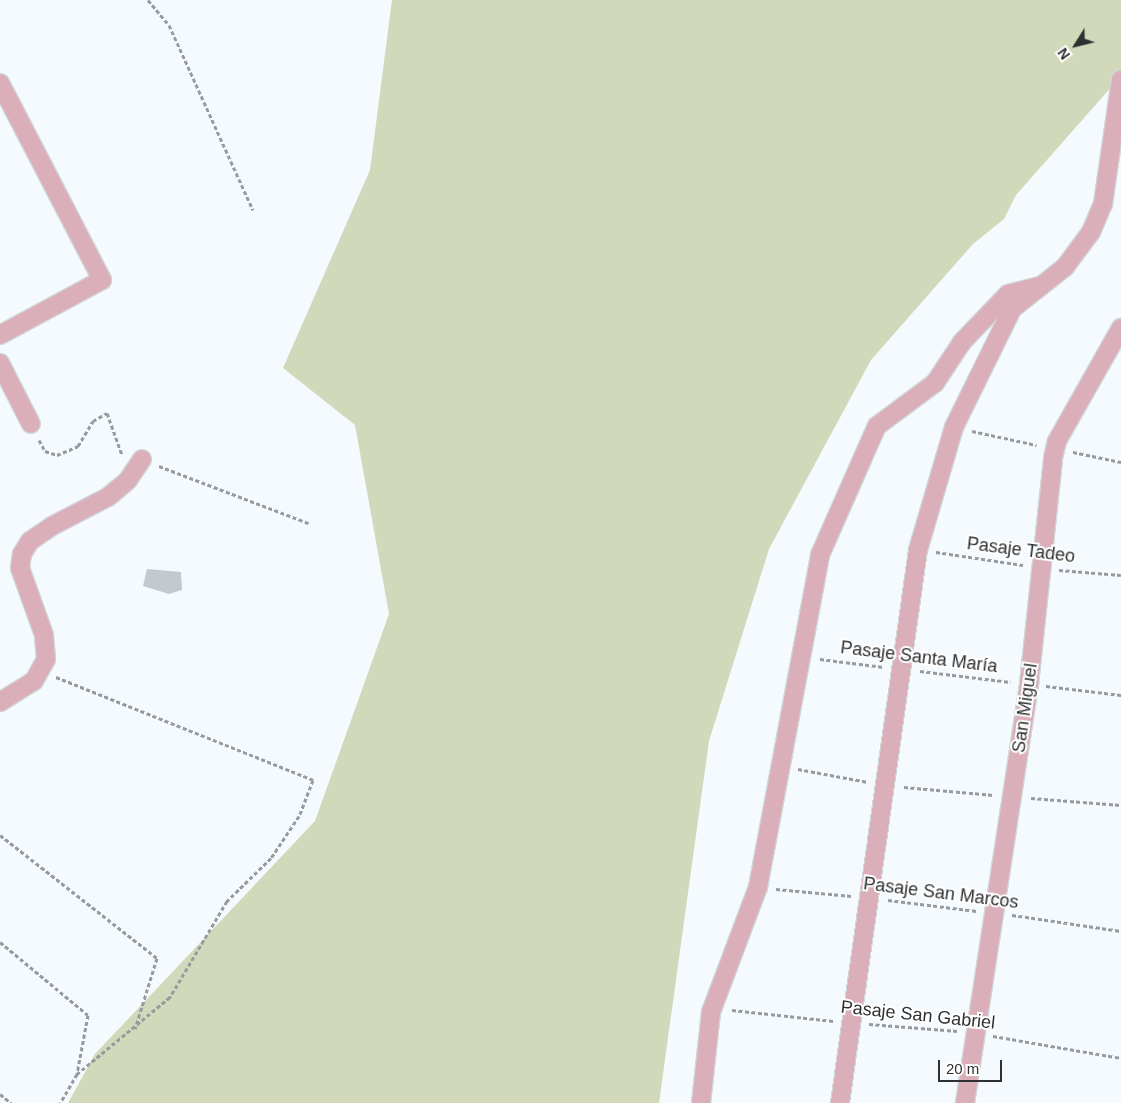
<!DOCTYPE html>
<html>
<head>
<meta charset="utf-8">
<style>
  body { margin:0 }
  #map { position:relative; width:1121px; height:1103px; overflow:hidden; background:#f5fafe; font-family:Arial,sans-serif }
  div>[style] { position:absolute }
  [style*='--x'] { left:calc(var(--x)*1px); top:calc(var(--y)*1px); width:calc(var(--w)*1px); rotate:calc(var(--a)*1deg) }
  .green>* { inset:0; background:#d1d9ba }
  .building>* { inset:0; background:#c3c9ce }
  .path>* { height:3px; margin-top:-1.5px; transform-origin:0; background:repeating-linear-gradient(90deg,#979b9e 0 4px,transparent 0 6.5px) }
  .roads { filter:drop-shadow(1px 0 #d1d6d9) drop-shadow(-1px 0 #d1d6d9) drop-shadow(0 1px #d1d6d9) drop-shadow(0 -1px #d1d6d9) }
  .street>* { height:18px; margin:-9px; padding:0 9px; transform-origin:9px; border-radius:9px; background:#daafba }
  span { translate:-50% -50%; white-space:nowrap; text-align:center; line-height:1.15; -webkit-text-stroke:4px #fff; paint-order:stroke }
  .street-label { font-size:18px; color:#2e3032 }
  .north { position:absolute; left:1051px; top:20px; width:50px; height:50px; -webkit-text-stroke:4px #fff; paint-order:stroke; rotate:234deg; font-size:14px; font-weight:700; line-height:20px; text-align:center; color:#2e3032 }
  .north::after { content:''; display:block; margin:auto; width:18px; height:22px; background:#2e3032; clip-path:polygon(50% 0,100% 100%,50% 72%,0 100%) }
  .scale { position:absolute; left:938px; top:1060px; width:64px; height:22px; box-sizing:border-box; border:2px solid #2e3032; border-top:0; padding-left:6px; font-size:15px; line-height:18px; white-space:nowrap; color:#2e3032; -webkit-text-stroke:4px #fff; paint-order:stroke }
</style>
</head>
<body>
<div id="map">
  <div class="green">
    <i style="clip-path:polygon(392px 0,1121px 0,1121px 76px,1016px 195px,1004px 219px,973px 244px,871px 360px,769px 549px,709px 741px,659px 1103px,68px 1103px,95px 1054px,315px 821px,389px 614px,355px 425px,283px 368px,370px 170px)"></i>
  </div>
  <div class="building">
    <i style="clip-path:polygon(147px 569px,181px 572px,182px 590px,169px 594px,143px 586px)"></i>
  </div>
  <div class="path">
    <i style="--x:148;--y:0;--w:33;--a:50"></i>
    <i style="--x:169;--y:25;--w:203;--a:65.6"></i>
    <i style="--x:972;--y:431;--w:66;--a:12.2"></i>
    <i style="--x:39;--y:440;--w:13;--a:61"></i>
    <i style="--x:45;--y:451;--w:13;--a:18"></i>
    <i style="--x:57;--y:455;--w:23;--a:-23"></i>
    <i style="--x:78;--y:446;--w:29;--a:-59"></i>
    <i style="--x:93;--y:421;--w:16;--a:-30"></i>
    <i style="--x:107;--y:413;--w:45;--a:70.3"></i>
    <i style="--x:1073;--y:452;--w:49;--a:11.8"></i>
    <i style="--x:159;--y:466;--w:160;--a:20.9"></i>
    <i style="--x:936;--y:552;--w:88;--a:8.5"></i>
    <i style="--x:1059;--y:570;--w:62;--a:4.6"></i>
    <i style="--x:820;--y:659;--w:64;--a:7.1"></i>
    <i style="--x:920;--y:671;--w:91;--a:7"></i>
    <i style="--x:56;--y:677;--w:277;--a:21.8"></i>
    <i style="--x:313;--y:780;--w:39;--a:111"></i>
    <i style="--x:299;--y:816;--w:50;--a:123.7"></i>
    <i style="--x:271;--y:858;--w:62;--a:135.7"></i>
    <i style="--x:227;--y:901;--w:112;--a:120.7"></i>
    <i style="--x:170;--y:997;--w:121;--a:140.4"></i>
    <i style="--x:77;--y:1074;--w:34;--a:120"></i>
    <i style="--x:1046;--y:686;--w:76;--a:6.8"></i>
    <i style="--x:798;--y:769;--w:71;--a:10.5"></i>
    <i style="--x:904;--y:787;--w:90;--a:5.1"></i>
    <i style="--x:1031;--y:798;--w:90;--a:4.4"></i>
    <i style="--x:0;--y:835;--w:199;--a:38.1"></i>
    <i style="--x:157;--y:958;--w:74;--a:107.2"></i>
    <i style="--x:776;--y:889;--w:76;--a:5.3"></i>
    <i style="--x:888;--y:900;--w:89;--a:7.1"></i>
    <i style="--x:1012;--y:915;--w:110;--a:8.4"></i>
    <i style="--x:0;--y:942;--w:114;--a:39.7"></i>
    <i style="--x:88;--y:1015;--w:60;--a:100.6"></i>
    <i style="--x:732;--y:1010;--w:102;--a:6.2"></i>
    <i style="--x:869;--y:1024;--w:89;--a:4.5"></i>
    <i style="--x:993;--y:1036;--w:130;--a:9.8"></i>
    <i style="--x:0;--y:1094;--w:14;--a:39"></i>
  </div>
  <div class="roads">
    <div class="street">
      <i style="--x:0;--y:83;--w:222;--a:62.6"></i>
      <i style="--x:102;--y:280;--w:116;--a:151.7"></i>
      <i style="--x:0;--y:363;--w:68;--a:63.1"></i>
      <i style="--x:0;--y:702;--w:40;--a:-32"></i>
      <i style="--x:34;--y:681;--w:25;--a:-61"></i>
      <i style="--x:46;--y:659;--w:24;--a:-95"></i>
      <i style="--x:44;--y:635;--w:71;--a:-109.7"></i>
      <i style="--x:20;--y:568;--w:14;--a:-82"></i>
      <i style="--x:22;--y:554;--w:15;--a:-58"></i>
      <i style="--x:30;--y:541;--w:27;--a:-34"></i>
      <i style="--x:52;--y:526;--w:63;--a:-27.4"></i>
      <i style="--x:108;--y:497;--w:26;--a:-40"></i>
      <i style="--x:128;--y:480;--w:25;--a:-56"></i>
      <i style="--x:701;--y:1103;--w:92;--a:-83.7"></i>
      <i style="--x:711;--y:1012;--w:134;--a:-69.4"></i>
      <i style="--x:758;--y:887;--w:338;--a:-79.4"></i>
      <i style="--x:820;--y:555;--w:141;--a:-66.2"></i>
      <i style="--x:877;--y:426;--w:72;--a:-36.6"></i>
      <i style="--x:935;--y:383;--w:49;--a:-56.6"></i>
      <i style="--x:962;--y:342;--w:66;--a:-46.2"></i>
      <i style="--x:1008;--y:294;--w:34;--a:-14"></i>
      <i style="--x:840;--y:1103;--w:558;--a:-81.97"></i>
      <i style="--x:918;--y:550;--w:128;--a:-73.7"></i>
      <i style="--x:954;--y:427;--w:131;--a:-63.8"></i>
      <i style="--x:1012;--y:309;--w:68;--a:-38.4"></i>
      <i style="--x:1065;--y:267;--w:44;--a:-53.4"></i>
      <i style="--x:1091;--y:232;--w:30;--a:-67"></i>
      <i style="--x:1103;--y:204;--w:126;--a:-81.8"></i>
      <i style="--x:965;--y:1103;--w:424;--a:-81.3"></i>
      <i style="--x:1029;--y:684;--w:227;--a:-83.9"></i>
      <i style="--x:1053;--y:458;--w:17;--a:-77"></i>
      <i style="--x:1057;--y:441;--w:130;--a:-60.5"></i>
    </div>
  </div>
  <div class="street-label">
    <span style="left:1021px;top:550px;rotate:7deg">Pasaje Tadeo</span>
    <span style="left:919px;top:657px;rotate:7deg">Pasaje Santa María</span>
    <span style="left:1025px;top:708px;rotate:-82deg">San Miguel</span>
    <span style="left:941px;top:893px;rotate:7deg">Pasaje San Marcos</span>
    <span style="left:918px;top:1015px;rotate:6deg">Pasaje San Gabriel</span>
  </div>
  <div class="north">N</div>
  <div class="scale">20 m</div>
</div>
</body>
</html>
